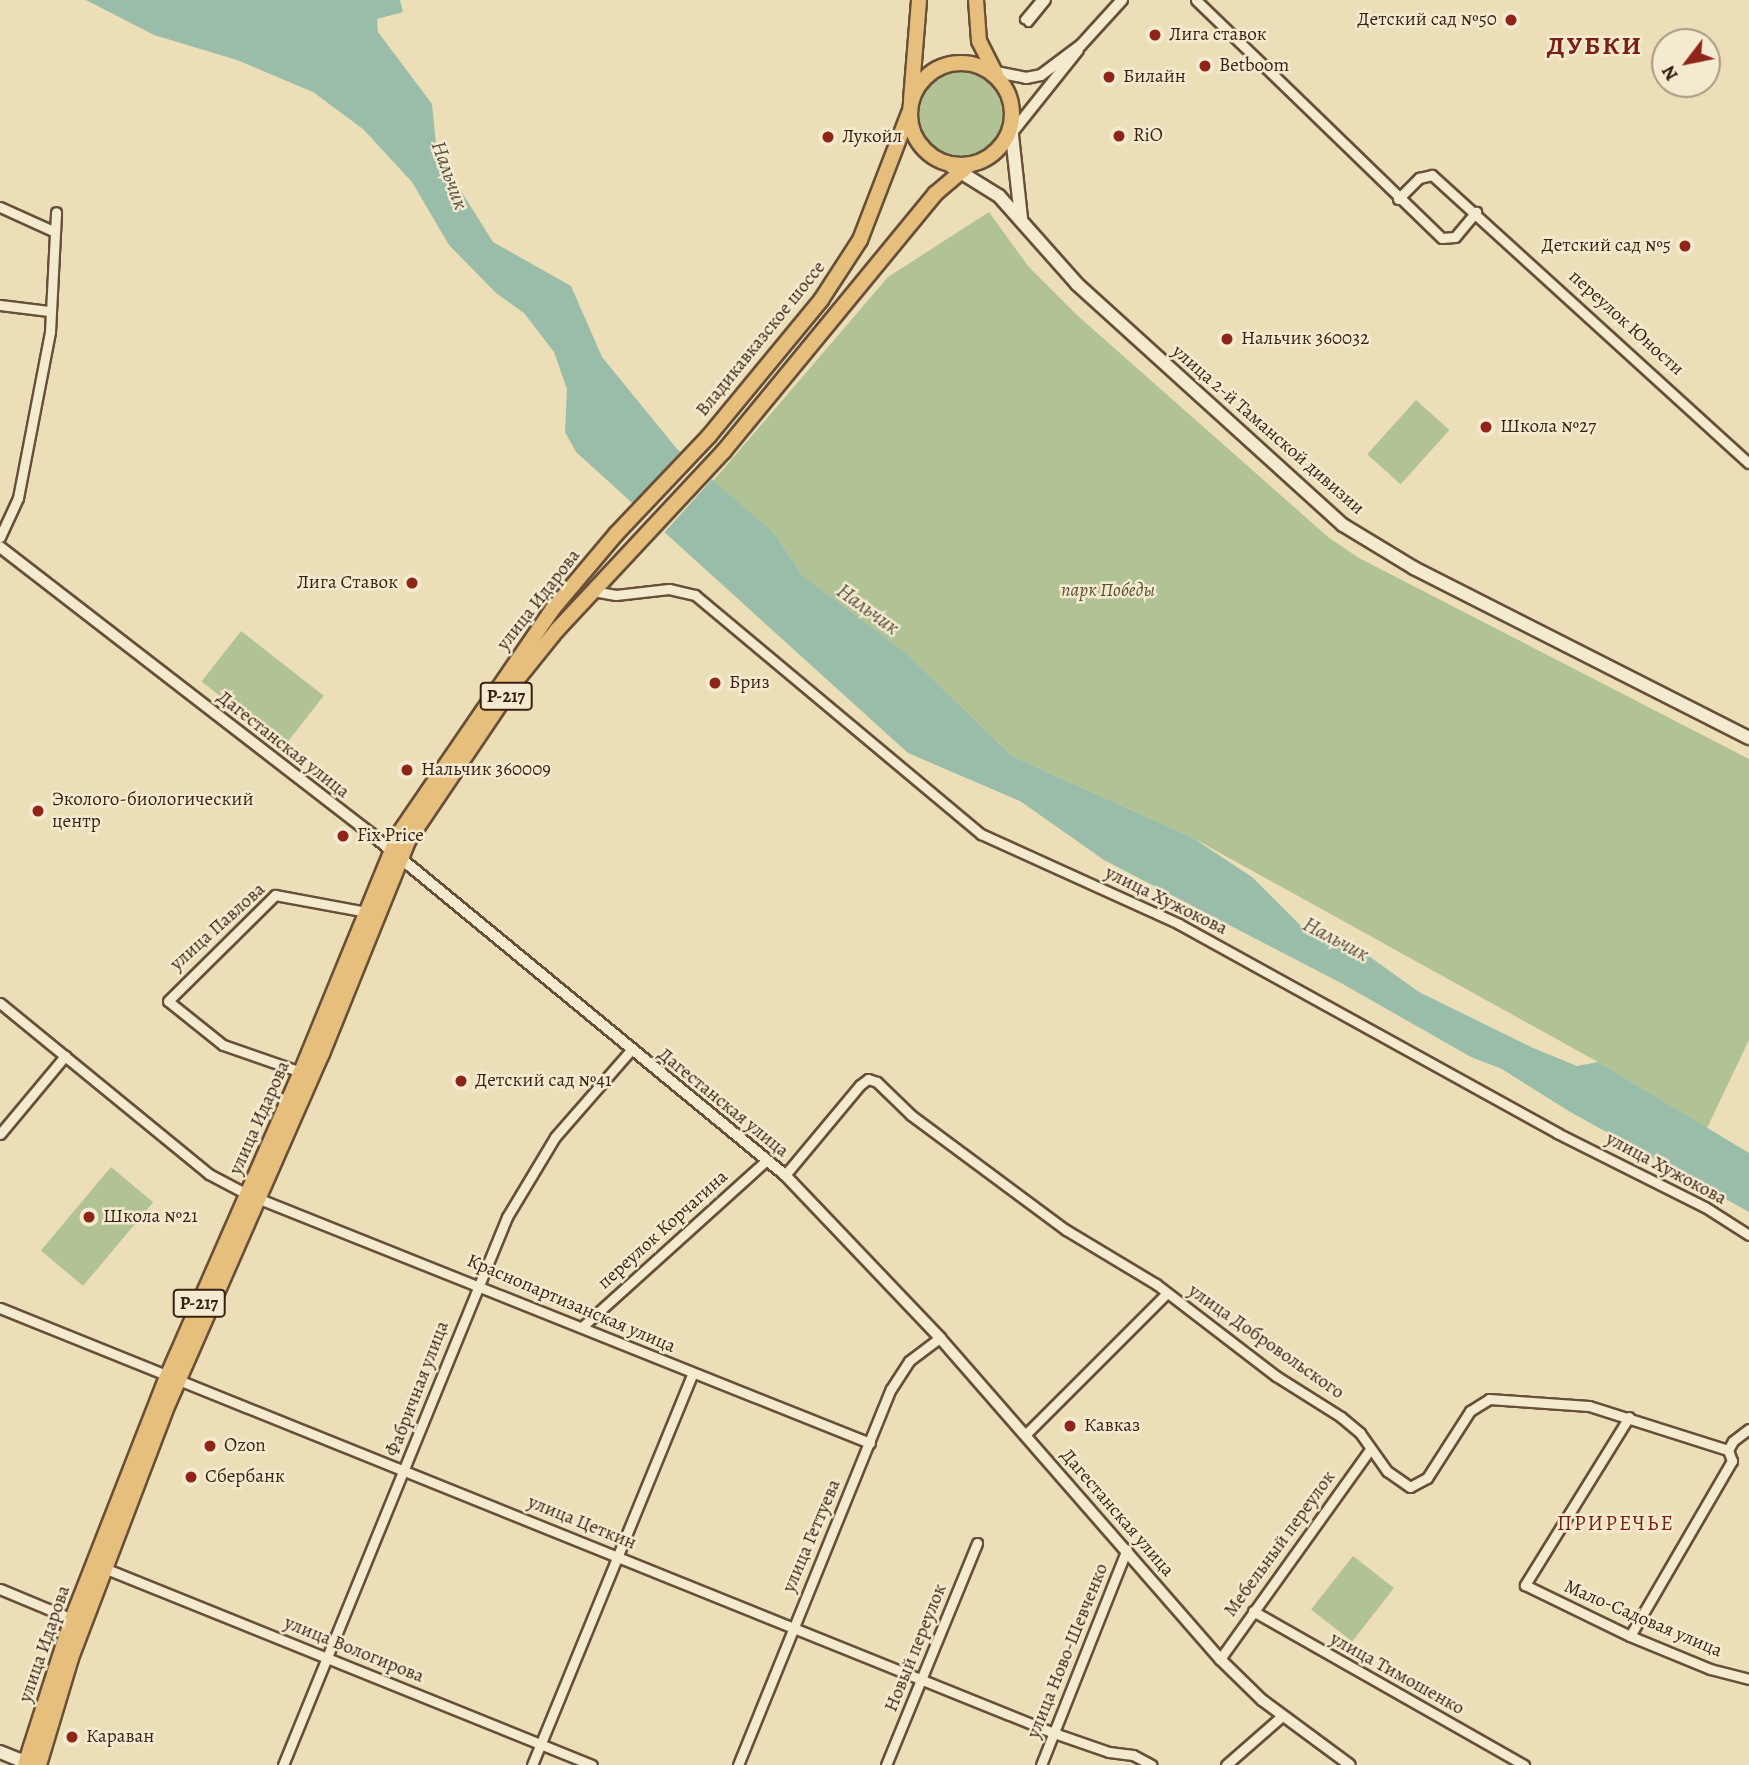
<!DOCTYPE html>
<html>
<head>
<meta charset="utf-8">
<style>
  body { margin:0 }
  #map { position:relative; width:1749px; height:1765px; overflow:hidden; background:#ecdeb7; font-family:Alegreya,serif }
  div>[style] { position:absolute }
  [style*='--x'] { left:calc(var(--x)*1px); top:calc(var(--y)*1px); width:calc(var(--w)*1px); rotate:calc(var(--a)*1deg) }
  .green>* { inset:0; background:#b1c294; transform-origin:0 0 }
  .round { border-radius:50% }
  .water>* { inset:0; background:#9abda9 }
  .pier>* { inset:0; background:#ecdeb7; transform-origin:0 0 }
  .roads { filter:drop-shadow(2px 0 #674f39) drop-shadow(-2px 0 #674f39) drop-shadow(0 2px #674f39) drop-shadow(0 -2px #674f39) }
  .pedestrian>* { height:7px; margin:-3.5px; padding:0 3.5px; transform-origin:3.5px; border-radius:3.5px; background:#f3ead0 }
  .minor>* { height:9px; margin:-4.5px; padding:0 4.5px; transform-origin:4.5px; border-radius:4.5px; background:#f3ead0 }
  .tertiary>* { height:10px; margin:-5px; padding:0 5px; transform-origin:5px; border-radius:5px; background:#f3ead0 }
  .secondary>* { height:12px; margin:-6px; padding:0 6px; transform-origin:6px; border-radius:6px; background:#f3ead0 }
  .primary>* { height:14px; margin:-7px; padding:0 7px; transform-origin:7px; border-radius:7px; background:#e6bf7c }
  .primary>.ring { margin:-7px; padding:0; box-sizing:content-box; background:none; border:14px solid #e6bf7c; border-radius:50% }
  .dots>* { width:19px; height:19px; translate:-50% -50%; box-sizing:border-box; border:4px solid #f3ead0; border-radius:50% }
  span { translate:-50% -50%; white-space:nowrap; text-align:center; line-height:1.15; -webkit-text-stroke:5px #f3ead0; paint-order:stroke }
  .shield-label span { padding:2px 5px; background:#f3ead0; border:2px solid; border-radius:5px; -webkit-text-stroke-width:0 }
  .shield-label { font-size:18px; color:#3b1f0f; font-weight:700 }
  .poi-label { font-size:19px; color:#3b1f0f }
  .right { translate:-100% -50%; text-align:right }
  .left { translate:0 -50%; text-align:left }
  .street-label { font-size:19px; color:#3b1f0f }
  .park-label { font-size:19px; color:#5e5037; font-style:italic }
  .water-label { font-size:21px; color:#584e3d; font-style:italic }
  .neighbourhood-label { font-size:21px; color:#7a1f14; letter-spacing:2px }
  .district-label { font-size:26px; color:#7a1f14; font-weight:700; letter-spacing:2px }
  .north { position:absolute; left:1651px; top:28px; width:70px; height:70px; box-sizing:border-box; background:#f3ead0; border:2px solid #a99983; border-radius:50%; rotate:238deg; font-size:19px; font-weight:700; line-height:28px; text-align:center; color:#3b1f0f }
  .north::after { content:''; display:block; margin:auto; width:24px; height:32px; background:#8f2418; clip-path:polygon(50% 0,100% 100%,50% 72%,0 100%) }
</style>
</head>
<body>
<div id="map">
  <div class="green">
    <i class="round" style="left:917px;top:71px;width:88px;height:88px"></i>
    <i style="clip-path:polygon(989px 212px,1028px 266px,1078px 316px,1328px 537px,1359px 558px,1749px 759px,1749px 1040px,1707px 1128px,1598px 1062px,1193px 838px,1012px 756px,905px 652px,803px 576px,774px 533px,713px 481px,888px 277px)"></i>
    <i style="left:1416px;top:400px;width:45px;height:73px;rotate:42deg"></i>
    <i style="left:241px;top:631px;width:105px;height:64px;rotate:38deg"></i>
    <i style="left:111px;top:1167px;width:55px;height:109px;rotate:40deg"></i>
    <i style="left:1353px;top:1556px;width:52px;height:68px;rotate:38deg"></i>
  </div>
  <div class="water">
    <i style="clip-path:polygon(86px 0,400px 0,403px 12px,377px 19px,378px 32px,432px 104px,437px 153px,493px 242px,571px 286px,602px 357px,677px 449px,774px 533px,803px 576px,905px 652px,1012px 756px,1193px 838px,1252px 877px,1302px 927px,1352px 944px,1419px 992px,1533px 1048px,1577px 1066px,1598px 1062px,1749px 1153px,1749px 1212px,1567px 1110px,1502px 1069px,1471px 1057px,1341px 983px,1104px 860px,1020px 801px,908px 753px,576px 452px,565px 432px,567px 389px,554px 352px,524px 313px,496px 293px,449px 245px,412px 182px,363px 129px,313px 92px,237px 60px,154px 35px)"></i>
  </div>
  <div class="pier">
    <i style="left:683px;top:449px;width:42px;height:79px;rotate:42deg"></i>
  </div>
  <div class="roads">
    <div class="pedestrian">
      <i style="--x:1024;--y:19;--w:25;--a:-50"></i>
      <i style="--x:1028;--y:22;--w:28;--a:-51"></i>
    </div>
    <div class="minor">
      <i style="--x:1196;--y:0;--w:342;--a:44.1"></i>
      <i style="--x:1442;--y:238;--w:13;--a:-4"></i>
      <i style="--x:1455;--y:237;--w:33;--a:-50"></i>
      <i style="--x:1398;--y:199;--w:30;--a:-45"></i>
      <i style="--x:1419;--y:178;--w:13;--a:-13"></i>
      <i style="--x:1432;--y:175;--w:428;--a:42.3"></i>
      <i style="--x:0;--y:207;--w:58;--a:24.4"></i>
      <i style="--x:0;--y:305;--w:49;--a:7"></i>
      <i style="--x:0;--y:537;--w:43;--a:-65.2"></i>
      <i style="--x:18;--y:498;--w:169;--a:-79.1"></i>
      <i style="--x:50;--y:332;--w:120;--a:-87.1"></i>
      <i style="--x:593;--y:591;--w:23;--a:10"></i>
      <i style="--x:616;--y:595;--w:53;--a:-6.5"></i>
      <i style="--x:669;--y:589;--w:27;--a:13"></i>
      <i style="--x:695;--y:595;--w:373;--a:39.9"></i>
      <i style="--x:981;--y:834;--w:217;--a:24.4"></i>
      <i style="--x:1179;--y:924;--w:432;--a:28.9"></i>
      <i style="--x:1557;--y:1133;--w:165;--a:26.6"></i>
      <i style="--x:1705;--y:1207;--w:52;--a:32.5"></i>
      <i style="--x:0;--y:1003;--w:270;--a:39.3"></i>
      <i style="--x:209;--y:1174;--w:43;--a:27.8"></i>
      <i style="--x:301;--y:1072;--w:83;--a:-160.9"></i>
      <i style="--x:223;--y:1045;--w:70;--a:-141.3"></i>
      <i style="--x:168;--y:1001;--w:151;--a:-44.7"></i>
      <i style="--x:275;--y:895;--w:94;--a:10.5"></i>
      <i style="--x:0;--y:1134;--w:102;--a:-50.2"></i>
      <i style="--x:785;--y:1175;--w:117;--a:-50.2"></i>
      <i style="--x:860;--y:1085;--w:10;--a:-37"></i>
      <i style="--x:868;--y:1079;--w:9;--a:18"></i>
      <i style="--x:877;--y:1082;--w:47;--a:44.1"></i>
      <i style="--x:911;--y:1115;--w:193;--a:36.6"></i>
      <i style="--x:1066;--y:1230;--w:105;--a:31"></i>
      <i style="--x:1156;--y:1284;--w:151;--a:37.5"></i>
      <i style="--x:1276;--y:1376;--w:77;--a:32.2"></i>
      <i style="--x:1341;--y:1417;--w:25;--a:40"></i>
      <i style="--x:1360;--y:1433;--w:47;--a:54.6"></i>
      <i style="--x:1387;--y:1471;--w:28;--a:35"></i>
      <i style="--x:1410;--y:1487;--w:19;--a:-28"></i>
      <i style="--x:1427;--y:1478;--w:80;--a:-57.3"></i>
      <i style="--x:1470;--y:1411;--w:22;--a:-32"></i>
      <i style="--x:1489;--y:1399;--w:100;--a:4"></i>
      <i style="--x:1589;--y:1406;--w:146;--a:17.6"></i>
      <i style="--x:1728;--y:1450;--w:10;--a:-61"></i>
      <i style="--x:1733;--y:1441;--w:20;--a:-37"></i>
      <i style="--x:257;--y:1198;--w:660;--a:21.79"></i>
      <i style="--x:0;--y:1308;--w:1136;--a:21.96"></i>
      <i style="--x:1054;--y:1733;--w:58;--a:19.1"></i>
      <i style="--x:1109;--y:1752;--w:24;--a:7"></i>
      <i style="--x:1133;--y:1755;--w:21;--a:28"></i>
      <i style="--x:583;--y:1326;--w:248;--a:-42.1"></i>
      <i style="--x:1629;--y:1417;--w:198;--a:121.8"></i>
      <i style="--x:1525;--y:1585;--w:117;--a:25.9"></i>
      <i style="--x:1630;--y:1636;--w:87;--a:22.4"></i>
      <i style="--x:1710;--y:1669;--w:40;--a:14.4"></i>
      <i style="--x:1026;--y:1434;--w:199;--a:-45"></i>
      <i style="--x:104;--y:1568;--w:526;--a:21.98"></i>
      <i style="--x:0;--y:1589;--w:78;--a:22.6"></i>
      <i style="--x:1253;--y:1611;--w:312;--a:29.6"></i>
      <i style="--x:1630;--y:1636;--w:203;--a:-59.8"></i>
      <i style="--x:1732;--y:1461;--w:12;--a:-110"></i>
      <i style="--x:1220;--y:1659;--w:256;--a:-54.4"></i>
      <i style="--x:283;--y:1765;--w:592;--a:-67.77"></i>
      <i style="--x:507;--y:1217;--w:93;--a:-59"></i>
      <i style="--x:555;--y:1137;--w:114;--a:-48.9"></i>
      <i style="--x:532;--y:1765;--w:422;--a:-67.7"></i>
      <i style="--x:738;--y:1765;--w:406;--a:-67.9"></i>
      <i style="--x:891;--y:1389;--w:33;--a:-57"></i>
      <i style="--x:909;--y:1361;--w:39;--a:-37"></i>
      <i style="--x:886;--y:1765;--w:240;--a:-67.7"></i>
      <i style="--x:1041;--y:1765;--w:232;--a:-68.3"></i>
      <i style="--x:1226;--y:1765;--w:74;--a:-41.2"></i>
    </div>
    <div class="tertiary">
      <i style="--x:991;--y:71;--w:36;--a:11"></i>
      <i style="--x:1026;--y:78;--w:15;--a:-11"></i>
      <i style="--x:1041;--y:75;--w:50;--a:-36.9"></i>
      <i style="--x:1081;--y:45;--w:61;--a:-47.7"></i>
      <i style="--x:1003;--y:144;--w:120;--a:-51.4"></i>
      <i style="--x:0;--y:547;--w:468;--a:37.7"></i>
      <i style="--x:370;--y:833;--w:538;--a:39.49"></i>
      <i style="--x:785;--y:1175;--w:225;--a:46.4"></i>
      <i style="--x:940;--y:1338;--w:426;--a:48.9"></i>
      <i style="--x:1220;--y:1659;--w:59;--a:44.3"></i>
      <i style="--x:1262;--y:1700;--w:109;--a:36.5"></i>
    </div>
    <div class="secondary">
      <i style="--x:1011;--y:126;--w:93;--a:83.8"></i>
      <i style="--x:949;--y:165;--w:59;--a:31.8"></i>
      <i style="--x:999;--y:196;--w:118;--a:48.4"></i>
      <i style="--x:1077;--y:284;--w:359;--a:42.2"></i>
      <i style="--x:1343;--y:525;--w:83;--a:31.2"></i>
      <i style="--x:1414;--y:568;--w:376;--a:26.9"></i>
      <i style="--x:0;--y:1752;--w:35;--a:22"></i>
    </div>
    <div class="primary">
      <i style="--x:976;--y:0;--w:41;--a:85.8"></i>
      <i style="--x:979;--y:41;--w:38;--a:63"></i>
      <i class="ring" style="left:910px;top:63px;width:88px;height:88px"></i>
      <i style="--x:911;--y:100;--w:100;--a:-85.4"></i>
      <i style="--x:25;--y:1765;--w:153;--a:-72.2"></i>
      <i style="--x:72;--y:1619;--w:260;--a:-68.6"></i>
      <i style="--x:167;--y:1377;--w:333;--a:-66.3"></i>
      <i style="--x:301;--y:1072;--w:256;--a:-67.7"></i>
      <i style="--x:398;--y:835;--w:273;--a:-55.6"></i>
      <i style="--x:552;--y:610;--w:99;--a:-49.9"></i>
      <i style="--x:616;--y:534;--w:135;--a:-46.5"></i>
      <i style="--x:709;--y:436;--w:176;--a:-50.5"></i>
      <i style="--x:821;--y:300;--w:72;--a:-57"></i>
      <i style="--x:860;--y:240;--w:136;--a:-68.9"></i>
      <i style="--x:39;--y:1765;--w:112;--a:-73.3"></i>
      <i style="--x:71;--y:1658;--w:274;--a:-69.1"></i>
      <i style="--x:169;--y:1402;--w:380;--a:-66.3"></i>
      <i style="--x:322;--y:1054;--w:230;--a:-68"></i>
      <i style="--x:408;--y:841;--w:193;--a:-56"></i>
      <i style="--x:516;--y:681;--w:65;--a:-51.2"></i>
      <i style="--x:557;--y:630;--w:245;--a:-47"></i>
      <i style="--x:724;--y:451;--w:333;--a:-50.6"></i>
      <i style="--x:935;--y:194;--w:45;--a:-40.5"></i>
    </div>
  </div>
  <div class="dots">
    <i style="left:1511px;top:20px;background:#8f2418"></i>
    <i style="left:1155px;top:35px;background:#8f2418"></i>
    <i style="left:1205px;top:66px;background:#8f2418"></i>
    <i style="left:1109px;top:77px;background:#8f2418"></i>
    <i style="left:1119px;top:136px;background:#8f2418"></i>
    <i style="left:828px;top:137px;background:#8f2418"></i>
    <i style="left:1685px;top:246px;background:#8f2418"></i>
    <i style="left:1227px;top:339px;background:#8f2418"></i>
    <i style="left:1486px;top:427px;background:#8f2418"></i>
    <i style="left:412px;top:583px;background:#8f2418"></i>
    <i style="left:715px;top:683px;background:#8f2418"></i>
    <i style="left:407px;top:770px;background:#8f2418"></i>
    <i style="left:38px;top:811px;background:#8f2418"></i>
    <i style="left:343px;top:836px;background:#8f2418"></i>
    <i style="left:461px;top:1081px;background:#8f2418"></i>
    <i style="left:89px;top:1217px;background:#8f2418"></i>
    <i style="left:1070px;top:1426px;background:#8f2418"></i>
    <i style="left:210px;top:1446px;background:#8f2418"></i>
    <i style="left:191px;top:1477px;background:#8f2418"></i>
    <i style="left:72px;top:1737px;background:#8f2418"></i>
  </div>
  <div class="shield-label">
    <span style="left:506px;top:696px">Р-217</span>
    <span style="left:199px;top:1303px">Р-217</span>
  </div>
  <div class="poi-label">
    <span class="right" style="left:1497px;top:20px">Детский сад №50</span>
    <span class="left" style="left:1169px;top:35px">Лига ставок</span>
    <span class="left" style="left:1219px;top:66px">Betboom</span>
    <span class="left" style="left:1123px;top:77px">Билайн</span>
    <span class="left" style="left:1133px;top:136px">RiO</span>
    <span class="left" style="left:842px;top:137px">Лукойл</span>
    <span class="right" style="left:1671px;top:246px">Детский сад №5</span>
    <span class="left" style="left:1241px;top:339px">Нальчик 360032</span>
    <span class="left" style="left:1500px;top:427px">Школа №27</span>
    <span class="right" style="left:398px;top:583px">Лига Ставок</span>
    <span class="left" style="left:729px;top:683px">Бриз</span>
    <span class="left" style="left:421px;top:770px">Нальчик 360009</span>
    <span class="left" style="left:52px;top:811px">Эколого-биологический<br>центр</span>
    <span class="left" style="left:357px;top:836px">Fix Price</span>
    <span class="left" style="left:475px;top:1081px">Детский сад №41</span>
    <span class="left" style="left:103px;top:1217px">Школа №21</span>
    <span class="left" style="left:1084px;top:1426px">Кавказ</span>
    <span class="left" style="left:224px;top:1446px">Ozon</span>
    <span class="left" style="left:205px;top:1477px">Сбербанк</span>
    <span class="left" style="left:86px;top:1737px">Караван</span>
  </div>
  <div class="street-label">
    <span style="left:1626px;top:323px;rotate:42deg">переулок Юности</span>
    <span style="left:761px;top:339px;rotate:-51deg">Владикавказское шоссе</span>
    <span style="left:1268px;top:430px;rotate:41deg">улица 2-й Таманской дивизии</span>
    <span style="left:539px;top:600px;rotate:-52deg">улица Идарова</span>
    <span style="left:283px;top:745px;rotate:38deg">Дагестанская улица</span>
    <span style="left:1166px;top:901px;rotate:26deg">улица Хужокова</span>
    <span style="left:218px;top:927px;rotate:-42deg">улица Павлова</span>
    <span style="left:723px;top:1103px;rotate:39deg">Дагестанская улица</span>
    <span style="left:260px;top:1118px;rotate:-66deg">улица Идарова</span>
    <span style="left:1666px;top:1169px;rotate:28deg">улица Хужокова</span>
    <span style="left:663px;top:1230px;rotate:-42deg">переулок Корчагина</span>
    <span style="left:571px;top:1304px;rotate:23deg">Краснопартизанская улица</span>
    <span style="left:1266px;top:1342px;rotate:35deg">улица Добровольского</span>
    <span style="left:418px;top:1389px;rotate:-69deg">Фабричная улица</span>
    <span style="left:1117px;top:1513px;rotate:49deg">Дагестанская улица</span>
    <span style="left:582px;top:1523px;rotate:22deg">улица Цеткин</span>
    <span style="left:812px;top:1536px;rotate:-67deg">улица Геттуева</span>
    <span style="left:1280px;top:1544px;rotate:-54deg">Мебельный переулок</span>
    <span style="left:1643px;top:1619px;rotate:23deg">Мало-Садовая улица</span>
    <span style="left:45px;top:1644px;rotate:-71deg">улица Идарова</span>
    <span style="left:916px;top:1648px;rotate:-68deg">Новый переулок</span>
    <span style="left:354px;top:1650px;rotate:22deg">улица Вологирова</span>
    <span style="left:1068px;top:1651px;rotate:-68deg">улица Ново-Шевченко</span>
    <span style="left:1397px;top:1674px;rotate:29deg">улица Тимошенко</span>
  </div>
  <div class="park-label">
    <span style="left:1108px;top:591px">парк Победы</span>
  </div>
  <div class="water-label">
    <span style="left:450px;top:175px;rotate:70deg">Нальчик</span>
    <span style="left:868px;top:609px;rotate:36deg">Нальчик</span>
    <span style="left:1336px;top:939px;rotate:28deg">Нальчик</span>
  </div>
  <div class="neighbourhood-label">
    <span style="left:1616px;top:1523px">ПРИРЕЧЬЕ</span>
  </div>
  <div class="district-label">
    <span style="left:1595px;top:46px">ДУБКИ</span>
  </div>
  <div class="north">N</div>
</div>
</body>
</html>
